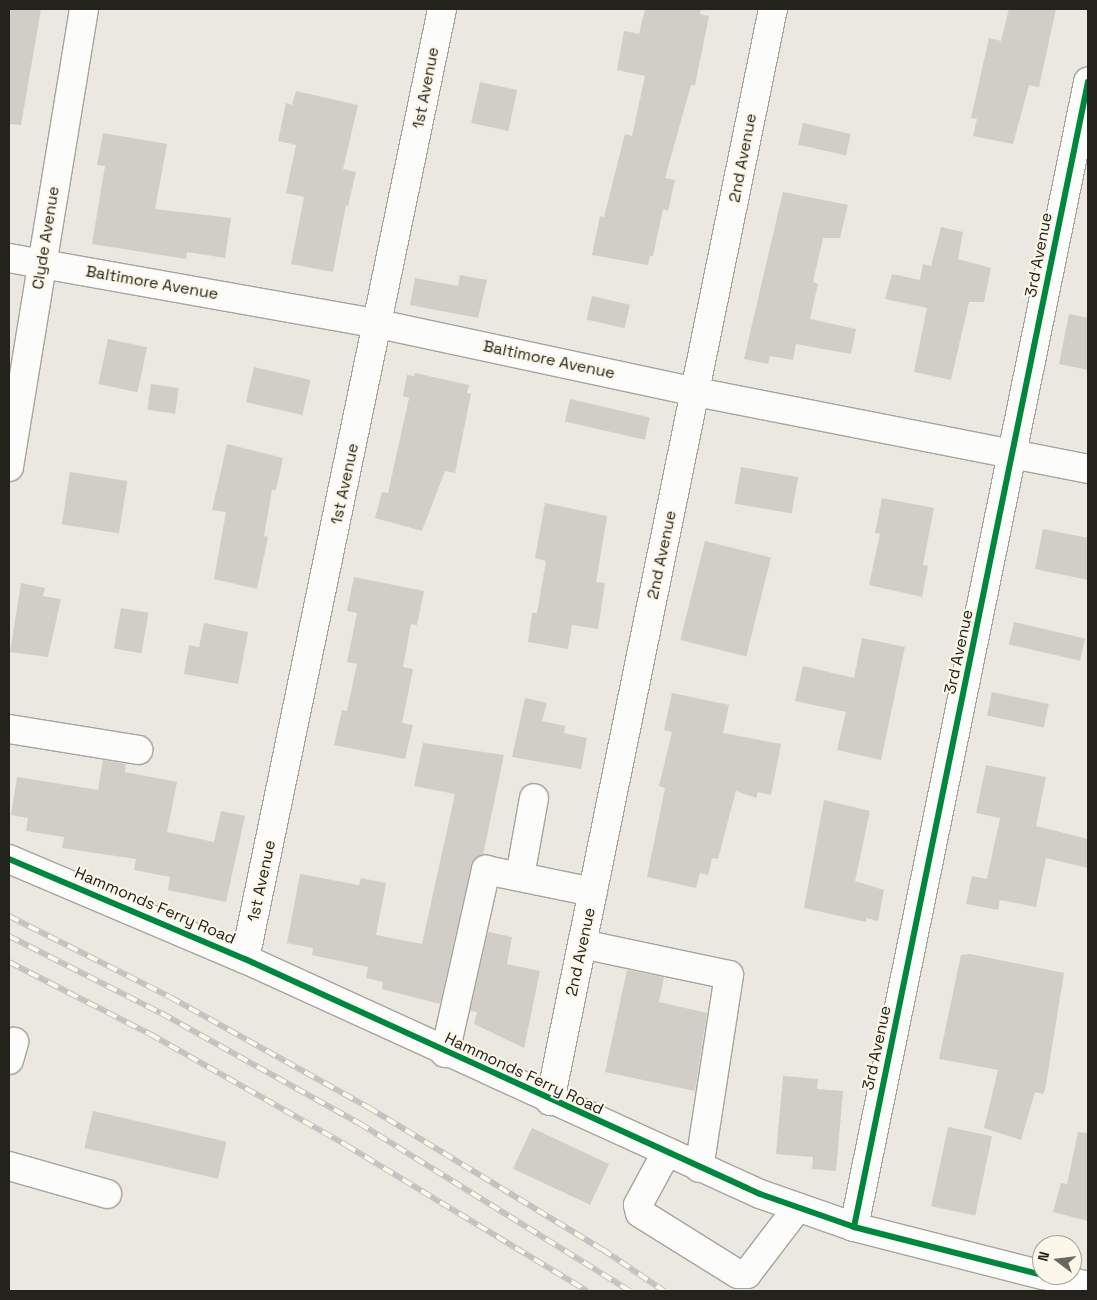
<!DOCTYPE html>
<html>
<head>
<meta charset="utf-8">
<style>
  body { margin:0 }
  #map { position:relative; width:1097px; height:1300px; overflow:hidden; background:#eae8e0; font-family:"Space Grotesk",sans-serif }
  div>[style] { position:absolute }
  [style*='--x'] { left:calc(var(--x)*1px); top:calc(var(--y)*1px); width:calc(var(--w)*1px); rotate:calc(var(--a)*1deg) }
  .building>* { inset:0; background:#d1cec8; transform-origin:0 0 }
  .path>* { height:3px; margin-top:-1.5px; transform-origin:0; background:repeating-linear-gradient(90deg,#c9c8c5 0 5px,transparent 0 7.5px) }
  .roads { filter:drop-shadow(1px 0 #a5a49e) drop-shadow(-1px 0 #a5a49e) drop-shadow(0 1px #a5a49e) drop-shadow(0 -1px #a5a49e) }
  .minor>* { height:28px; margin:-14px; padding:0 14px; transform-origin:14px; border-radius:14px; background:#fcfcfa }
  .rail>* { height:5.5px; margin-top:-2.75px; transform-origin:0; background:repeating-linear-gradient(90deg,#fcf7e8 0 11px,#c3c2c0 0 22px); box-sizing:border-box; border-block:1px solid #c3c2c0 }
  .cycleway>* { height:6px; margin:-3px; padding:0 3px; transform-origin:3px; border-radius:3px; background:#00873e }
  span { translate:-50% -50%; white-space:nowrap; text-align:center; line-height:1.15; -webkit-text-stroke:4px #fcf7e8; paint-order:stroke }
  .street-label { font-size:16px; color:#24221c }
  .frame { position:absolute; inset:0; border:10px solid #24221c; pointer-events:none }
  .north { position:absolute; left:1032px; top:1235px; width:50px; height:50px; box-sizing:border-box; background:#fcf7e8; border:1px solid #a6a296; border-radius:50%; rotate:285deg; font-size:14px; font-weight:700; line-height:20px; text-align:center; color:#24221c }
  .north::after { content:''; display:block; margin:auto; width:18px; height:22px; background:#696761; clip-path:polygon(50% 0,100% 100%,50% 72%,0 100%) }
</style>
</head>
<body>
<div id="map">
  <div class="building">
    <i style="clip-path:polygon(9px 9px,41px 9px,21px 125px,9px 124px)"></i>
    <i style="clip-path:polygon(645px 9px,701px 9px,700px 14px,709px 16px,695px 85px,691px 85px,665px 178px,675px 180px,668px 211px,663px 209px,653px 256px,650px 256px,648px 265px,592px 255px,600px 216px,604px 217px,625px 134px,632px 136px,645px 76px,617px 70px,624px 31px,639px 34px)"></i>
    <i style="clip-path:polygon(1009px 9px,1056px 9px,1039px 87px,1029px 85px,1013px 144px,973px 136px,977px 119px,971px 118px,989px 38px,1001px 41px)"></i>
    <i style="left:480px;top:82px;width:38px;height:42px;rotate:12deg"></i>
    <i style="clip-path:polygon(296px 91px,358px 105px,343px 169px,356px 172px,348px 206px,346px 205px,333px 272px,291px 264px,304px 197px,286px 193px,296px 145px,278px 141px,286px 103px,292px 105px)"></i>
    <i style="left:803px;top:123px;width:49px;height:22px;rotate:13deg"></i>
    <i style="clip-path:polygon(103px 133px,167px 144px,155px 209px,231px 218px,225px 258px,187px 252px,186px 259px,92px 244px,105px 166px,97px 165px)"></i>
    <i style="clip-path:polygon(783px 192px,848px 205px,840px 238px,823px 238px,813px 282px,818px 284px,810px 319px,856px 329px,851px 354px,796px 344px,793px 360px,770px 356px,768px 364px,744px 359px)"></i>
    <i style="clip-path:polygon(941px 227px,963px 232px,958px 259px,991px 268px,984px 302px,969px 302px,951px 380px,914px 372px,927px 308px,885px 299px,892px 274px,920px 280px,923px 264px,931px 266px)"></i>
    <i style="clip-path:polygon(460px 275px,487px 280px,478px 318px,410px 305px,415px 278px,458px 286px)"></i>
    <i style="left:592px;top:296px;width:39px;height:24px;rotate:13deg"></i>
    <i style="clip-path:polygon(1069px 314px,1088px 318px,1088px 370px,1059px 364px)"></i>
    <i style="left:108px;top:339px;width:40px;height:46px;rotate:12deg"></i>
    <i style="left:254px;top:367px;width:58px;height:36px;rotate:13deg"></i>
    <i style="clip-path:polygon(415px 373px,469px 385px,467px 393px,471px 394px,455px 473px,445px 471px,422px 531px,375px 518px,382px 492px,388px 493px,409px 398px,403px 396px,407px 375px,414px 376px)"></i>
    <i style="left:151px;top:384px;width:28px;height:26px;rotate:8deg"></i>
    <i style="left:570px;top:399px;width:82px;height:23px;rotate:13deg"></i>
    <i style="clip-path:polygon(227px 444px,283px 458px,276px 490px,272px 490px,264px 536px,268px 537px,257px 589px,214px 579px,226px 512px,212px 510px)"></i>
    <i style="left:741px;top:467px;width:58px;height:37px;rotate:10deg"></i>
    <i style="left:70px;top:472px;width:58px;height:53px;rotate:9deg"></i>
    <i style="clip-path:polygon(882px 498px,934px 508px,923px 565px,928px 566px,922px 597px,869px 585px,880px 534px,875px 533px)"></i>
    <i style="clip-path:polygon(545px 503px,607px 516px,596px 582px,605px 583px,598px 629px,572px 625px,568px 649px,528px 642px,532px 613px,537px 613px,546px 561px,535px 558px)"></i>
    <i style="clip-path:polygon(1043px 529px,1088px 538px,1088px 580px,1035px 569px)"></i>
    <i style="left:705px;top:541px;width:68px;height:102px;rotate:14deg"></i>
    <i style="clip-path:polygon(354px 577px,424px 591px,417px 625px,411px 624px,403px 667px,413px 669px,402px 723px,413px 725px,405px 759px,334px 745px,342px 710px,347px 711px,357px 664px,347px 662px,357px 613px,347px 611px)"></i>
    <i style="clip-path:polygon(21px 583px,45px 588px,43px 596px,61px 599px,48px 657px,10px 652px)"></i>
    <i style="left:121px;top:608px;width:28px;height:41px;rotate:10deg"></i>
    <i style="left:1014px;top:622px;width:73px;height:23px;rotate:13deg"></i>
    <i style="clip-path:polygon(204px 623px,248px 632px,238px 684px,184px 674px,189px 645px,199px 647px)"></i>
    <i style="clip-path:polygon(862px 638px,905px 647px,881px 760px,837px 750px,846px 712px,795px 701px,803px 666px,854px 678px)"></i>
    <i style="left:992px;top:692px;width:58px;height:24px;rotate:12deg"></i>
    <i style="clip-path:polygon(672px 693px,729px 705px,723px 733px,781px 744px,771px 795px,758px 792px,756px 798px,736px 791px,718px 859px,712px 858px,708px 875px,700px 873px,696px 888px,647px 877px,665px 788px,659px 786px,672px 732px,664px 730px)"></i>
    <i style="clip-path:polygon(525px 698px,547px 703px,542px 721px,565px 726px,564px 733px,587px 738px,581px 769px,512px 757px)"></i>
    <i style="clip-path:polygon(423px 743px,504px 755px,483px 855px,475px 859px,471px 867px,440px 1004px,382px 989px,383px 982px,366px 978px,368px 967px,312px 955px,313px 948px,287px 943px,300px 874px,359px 885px,361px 878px,386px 883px,376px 935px,422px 944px,455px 794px,414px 786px)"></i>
    <i style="clip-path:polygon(103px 760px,126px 764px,125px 772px,177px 782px,167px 832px,214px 842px,221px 811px,245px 816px,226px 902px,168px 890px,170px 877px,134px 870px,136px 859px,62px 848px,64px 837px,26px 831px,28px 818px,11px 815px,17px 777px,98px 790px)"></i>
    <i style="clip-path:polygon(986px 765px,1046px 777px,1036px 826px,1088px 839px,1088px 868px,1046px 858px,1036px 907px,1000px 900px,998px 910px,966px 904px,972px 876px,987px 879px,1000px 818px,976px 813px)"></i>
    <i style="clip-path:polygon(824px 800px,870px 811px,855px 881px,884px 890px,878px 921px,866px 918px,866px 922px,804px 908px)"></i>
    <i style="clip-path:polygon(488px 932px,512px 937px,507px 964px,540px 971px,524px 1048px,474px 1024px,477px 1012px,470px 1011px)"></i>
    <i style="clip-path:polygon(970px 954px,1064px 973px,1045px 1090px,1043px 1094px,1035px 1092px,1021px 1140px,984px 1128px,998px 1070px,939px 1059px,961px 955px)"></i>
    <i style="clip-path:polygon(627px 970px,664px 977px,659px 1002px,707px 1013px,695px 1091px,605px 1072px)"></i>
    <i style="clip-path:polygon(783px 1076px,818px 1079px,817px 1089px,843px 1091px,836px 1171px,812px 1169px,813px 1157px,776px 1154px)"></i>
    <i style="left:93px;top:1111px;width:137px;height:38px;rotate:13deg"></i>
    <i style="left:948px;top:1127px;width:45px;height:81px;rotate:12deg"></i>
    <i style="left:532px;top:1128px;width:85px;height:45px;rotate:25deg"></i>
    <i style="clip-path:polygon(1078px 1132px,1088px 1133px,1088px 1221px,1053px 1212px,1061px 1183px,1067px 1184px)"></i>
  </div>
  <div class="path">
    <i style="--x:9;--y:822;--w:1;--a:45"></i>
  </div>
  <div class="roads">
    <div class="minor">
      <i style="--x:9;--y:258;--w:376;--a:10.1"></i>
      <i style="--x:379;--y:324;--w:324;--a:12.1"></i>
      <i style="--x:696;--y:392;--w:399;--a:11.1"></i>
      <i style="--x:9;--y:467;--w:464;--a:-80.7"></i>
      <i style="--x:9;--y:729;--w:131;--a:9.2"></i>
      <i style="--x:9;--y:859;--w:256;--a:23"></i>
      <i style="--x:245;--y:959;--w:566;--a:24.53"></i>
      <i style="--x:760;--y:1194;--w:100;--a:19.3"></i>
      <i style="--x:854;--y:1227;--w:194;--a:14.3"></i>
      <i style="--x:520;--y:876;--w:79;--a:-79.8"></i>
      <i style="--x:582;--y:944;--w:150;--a:11.9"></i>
      <i style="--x:729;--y:975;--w:195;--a:98.8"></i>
      <i style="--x:245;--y:959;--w:970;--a:-78.28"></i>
      <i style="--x:445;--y:1053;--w:188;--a:-77.4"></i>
      <i style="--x:486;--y:870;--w:109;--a:11.6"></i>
      <i style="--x:9;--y:1060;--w:19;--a:-74"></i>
      <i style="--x:550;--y:1101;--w:1115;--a:-78.46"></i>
      <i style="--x:666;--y:1153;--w:59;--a:118.3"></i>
      <i style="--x:638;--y:1205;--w:8;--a:76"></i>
      <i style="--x:640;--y:1213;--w:115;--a:31.9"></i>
      <i style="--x:738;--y:1274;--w:9;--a:0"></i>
      <i style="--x:747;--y:1274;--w:84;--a:-52.7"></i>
      <i style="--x:9;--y:1166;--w:102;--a:15.9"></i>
      <i style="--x:854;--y:1227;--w:1169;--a:-78.45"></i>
      <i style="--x:1044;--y:1275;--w:45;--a:14"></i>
    </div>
  </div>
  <div class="rail">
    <i style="--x:9;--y:916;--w:180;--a:26.7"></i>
    <i style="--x:170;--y:997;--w:227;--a:29.1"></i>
    <i style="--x:368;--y:1107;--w:274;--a:31.3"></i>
    <i style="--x:602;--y:1249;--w:75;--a:34.1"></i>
    <i style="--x:9;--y:936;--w:170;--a:26.9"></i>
    <i style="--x:161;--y:1013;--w:227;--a:29.1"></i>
    <i style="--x:359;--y:1123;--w:319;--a:31.8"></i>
    <i style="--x:9;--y:962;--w:158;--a:27.1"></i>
    <i style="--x:150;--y:1034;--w:225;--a:29.5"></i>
    <i style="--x:346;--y:1145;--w:282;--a:31.2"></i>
  </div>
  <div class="cycleway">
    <i style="--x:9;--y:859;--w:256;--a:23"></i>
    <i style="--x:245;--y:959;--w:566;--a:24.53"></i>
    <i style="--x:760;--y:1194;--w:100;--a:19.3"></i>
    <i style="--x:854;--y:1227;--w:194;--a:14.3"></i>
    <i style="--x:854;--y:1227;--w:1169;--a:-78.45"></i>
  </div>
  <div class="street-label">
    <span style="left:426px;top:88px;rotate:-79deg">1st Avenue</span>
    <span style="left:743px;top:158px;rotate:-79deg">2nd Avenue</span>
    <span style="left:46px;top:238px;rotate:-81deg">Clyde Avenue</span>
    <span style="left:1039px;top:255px;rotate:-79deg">3rd Avenue</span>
    <span style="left:152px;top:283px;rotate:10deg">Baltimore Avenue</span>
    <span style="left:549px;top:360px;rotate:12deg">Baltimore Avenue</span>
    <span style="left:345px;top:484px;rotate:-78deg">1st Avenue</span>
    <span style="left:662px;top:555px;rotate:-78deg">2nd Avenue</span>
    <span style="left:959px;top:652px;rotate:-78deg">3rd Avenue</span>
    <span style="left:262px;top:881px;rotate:-78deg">1st Avenue</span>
    <span style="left:155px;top:906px;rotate:23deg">Hammonds Ferry Road</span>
    <span style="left:581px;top:952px;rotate:-78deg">2nd Avenue</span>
    <span style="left:877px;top:1048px;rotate:-78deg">3rd Avenue</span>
    <span style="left:524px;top:1074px;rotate:25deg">Hammonds Ferry Road</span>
  </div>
  <div class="frame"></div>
  <div class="north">N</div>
</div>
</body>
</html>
